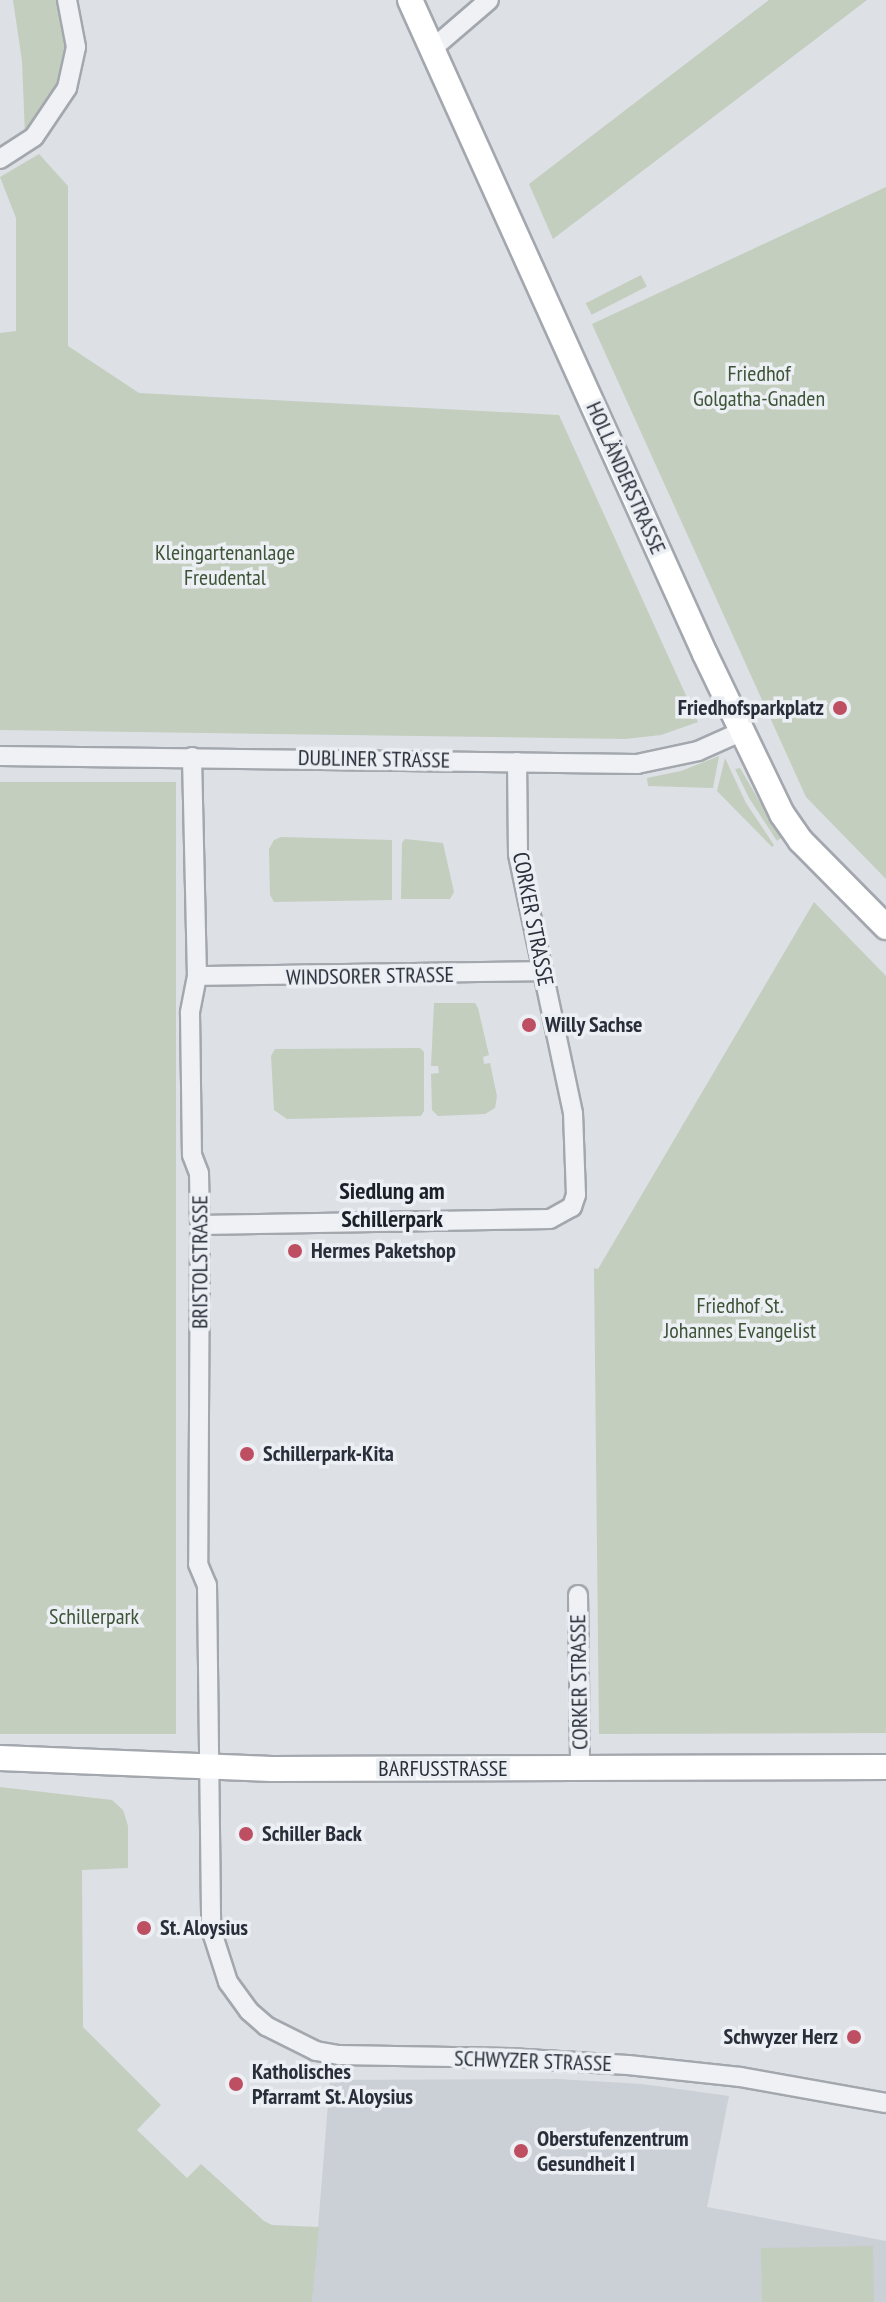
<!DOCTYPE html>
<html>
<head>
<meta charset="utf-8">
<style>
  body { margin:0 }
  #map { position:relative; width:886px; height:2302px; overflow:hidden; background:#dde0e5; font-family:"PT Sans Narrow",sans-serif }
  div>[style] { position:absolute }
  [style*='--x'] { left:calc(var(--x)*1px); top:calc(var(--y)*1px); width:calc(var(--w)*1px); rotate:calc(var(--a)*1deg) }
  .built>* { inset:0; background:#cbcfd6 }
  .green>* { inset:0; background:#c3cebf; transform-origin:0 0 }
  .roads { filter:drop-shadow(2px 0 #a3a7ae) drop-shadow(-2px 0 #a3a7ae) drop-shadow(0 2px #a3a7ae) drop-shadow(0 -2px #a3a7ae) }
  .street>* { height:18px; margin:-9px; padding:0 9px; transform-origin:9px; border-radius:9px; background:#eff1f4 }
  .secondary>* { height:24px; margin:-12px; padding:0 12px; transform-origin:12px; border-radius:12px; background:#fff }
  .dots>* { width:22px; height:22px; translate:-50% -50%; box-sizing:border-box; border:4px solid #eceff3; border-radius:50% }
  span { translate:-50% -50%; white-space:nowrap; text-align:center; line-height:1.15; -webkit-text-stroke:7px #eceff3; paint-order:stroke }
  .park-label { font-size:22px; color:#3d5437 }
  .street-label { font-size:22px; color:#282f3a }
  .poi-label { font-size:22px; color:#282f3a; font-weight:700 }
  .right { translate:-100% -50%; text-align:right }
  .left { translate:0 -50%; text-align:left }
  .neighbourhood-label { font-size:24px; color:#1a202a; font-weight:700 }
</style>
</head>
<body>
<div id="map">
  <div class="built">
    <i style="clip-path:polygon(557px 2079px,642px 2084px,729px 2096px,707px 2207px,886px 2241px,886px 2302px,312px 2302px,330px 2080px)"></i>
  </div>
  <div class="green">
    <i style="clip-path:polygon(13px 0,59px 0,67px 47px,59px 86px,25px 135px,22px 61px)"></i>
    <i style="clip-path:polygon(769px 0,867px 0,553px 239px,529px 184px)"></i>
    <i style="clip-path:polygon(39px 154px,68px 186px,68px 346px,139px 393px,559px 415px,698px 722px,661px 735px,625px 739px,0 730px,0 333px,16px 331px,16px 218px,0 177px)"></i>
    <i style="clip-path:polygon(886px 187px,886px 879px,806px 797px,592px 324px)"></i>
    <i style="left:641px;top:275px;width:13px;height:62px;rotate:63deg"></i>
    <i style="clip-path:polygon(719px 756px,713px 788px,648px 786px,647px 778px,681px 771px)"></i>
    <i style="clip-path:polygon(725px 758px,746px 803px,774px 845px,772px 847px,717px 791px)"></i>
    <i style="clip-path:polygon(740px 768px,781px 838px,777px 841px,749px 798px,735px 769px)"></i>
    <i style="left:0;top:782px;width:176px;height:952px"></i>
    <i style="clip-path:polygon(281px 837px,392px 840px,392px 900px,274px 902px,270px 895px,269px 849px,274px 840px)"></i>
    <i style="clip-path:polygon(405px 839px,443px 843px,454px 892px,450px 899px,401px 899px,402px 843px)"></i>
    <i style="clip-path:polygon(814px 902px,886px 976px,886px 1733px,599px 1734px,594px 1268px,598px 1269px)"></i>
    <i style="clip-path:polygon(434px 1003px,475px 1003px,478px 1008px,489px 1055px,483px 1057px,484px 1064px,490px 1063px,497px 1096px,495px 1108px,485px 1114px,438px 1116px,432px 1110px,431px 1074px,439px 1073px,438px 1066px,431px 1066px)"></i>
    <i style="clip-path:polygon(420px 1048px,424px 1052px,424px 1111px,421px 1116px,287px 1119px,274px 1110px,271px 1056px,275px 1049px)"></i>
    <i style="clip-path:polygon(0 1787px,112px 1800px,123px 1810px,128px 1826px,128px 1868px,82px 1870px,83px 2027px,161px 2105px,137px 2130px,187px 2178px,201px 2164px,264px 2221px,272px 2225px,319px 2227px,312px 2302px,0 2302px)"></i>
    <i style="left:873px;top:2246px;width:56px;height:112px;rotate:89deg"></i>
  </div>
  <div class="roads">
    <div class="street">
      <i style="--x:432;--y:49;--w:75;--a:-40.7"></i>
      <i style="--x:0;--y:159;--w:40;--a:-32.9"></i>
      <i style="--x:34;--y:137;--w:59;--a:-56"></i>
      <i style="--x:67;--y:88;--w:42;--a:-77.6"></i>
      <i style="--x:76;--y:47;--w:48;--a:-100.8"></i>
      <i style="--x:0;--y:756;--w:637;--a:0.72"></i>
      <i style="--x:637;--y:764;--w:62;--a:-12"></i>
      <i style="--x:698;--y:751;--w:49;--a:-24"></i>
      <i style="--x:192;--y:757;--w:219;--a:88.7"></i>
      <i style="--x:197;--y:976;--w:38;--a:101"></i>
      <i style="--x:190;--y:1013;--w:142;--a:89.2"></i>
      <i style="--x:192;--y:1155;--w:19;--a:69"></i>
      <i style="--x:199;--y:1173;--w:52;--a:88.9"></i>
      <i style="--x:200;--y:1225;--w:339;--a:90.3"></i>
      <i style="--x:198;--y:1564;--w:23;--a:67"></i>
      <i style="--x:207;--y:1585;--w:344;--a:89.3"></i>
      <i style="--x:211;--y:1929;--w:56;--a:72.2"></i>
      <i style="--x:228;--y:1982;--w:36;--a:54"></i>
      <i style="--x:249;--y:2011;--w:23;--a:41"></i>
      <i style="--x:266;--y:2026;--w:56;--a:26.6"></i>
      <i style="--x:316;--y:2051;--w:23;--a:10"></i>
      <i style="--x:339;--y:2055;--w:170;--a:1"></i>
      <i style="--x:509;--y:2058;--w:119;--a:3.4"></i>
      <i style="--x:628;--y:2065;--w:113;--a:6.1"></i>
      <i style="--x:740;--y:2077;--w:148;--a:10.1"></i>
      <i style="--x:197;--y:976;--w:346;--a:-0.8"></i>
      <i style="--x:200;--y:1225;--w:350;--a:-1"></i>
      <i style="--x:550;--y:1219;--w:25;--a:-29"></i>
      <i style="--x:572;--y:1207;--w:13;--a:-72"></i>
      <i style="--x:576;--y:1195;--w:82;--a:-92.1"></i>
      <i style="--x:573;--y:1113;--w:265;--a:-102"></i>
      <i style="--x:518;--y:854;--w:92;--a:-90.6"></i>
      <i style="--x:578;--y:1595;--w:174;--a:89.3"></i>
    </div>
    <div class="secondary">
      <i style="--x:410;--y:0;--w:717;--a:65.72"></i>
      <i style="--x:705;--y:654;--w:178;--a:64.3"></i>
      <i style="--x:782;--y:814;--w:33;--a:55"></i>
      <i style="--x:801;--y:841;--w:121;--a:45.3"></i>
      <i style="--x:0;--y:1758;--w:272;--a:2.3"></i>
      <i style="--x:272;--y:1769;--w:614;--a:-0.19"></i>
    </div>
  </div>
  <div class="dots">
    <i style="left:840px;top:708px;background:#be4e62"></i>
    <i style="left:529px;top:1025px;background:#be4e62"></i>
    <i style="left:295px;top:1251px;background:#be4e62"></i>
    <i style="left:247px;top:1454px;background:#be4e62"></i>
    <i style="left:246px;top:1834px;background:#be4e62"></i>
    <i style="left:144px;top:1928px;background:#be4e62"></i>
    <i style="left:854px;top:2037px;background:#be4e62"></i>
    <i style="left:236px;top:2084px;background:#be4e62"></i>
    <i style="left:521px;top:2151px;background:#be4e62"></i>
  </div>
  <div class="park-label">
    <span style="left:759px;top:386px">Friedhof<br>Golgatha-Gnaden</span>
    <span style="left:225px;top:565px">Kleingartenanlage<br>Freudental</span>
    <span style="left:740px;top:1318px">Friedhof St.<br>Johannes Evangelist</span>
    <span style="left:94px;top:1617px">Schillerpark</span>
  </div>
  <div class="street-label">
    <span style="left:626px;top:478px;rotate:66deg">HOLLÄNDERSTRASSE</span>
    <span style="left:374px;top:759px;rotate:1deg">DUBLINER STRASSE</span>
    <span style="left:533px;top:919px;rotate:79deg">CORKER STRASSE</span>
    <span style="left:370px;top:976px;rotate:-1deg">WINDSORER STRASSE</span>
    <span style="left:200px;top:1262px;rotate:-90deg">BRISTOLSTRASSE</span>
    <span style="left:579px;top:1682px;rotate:-91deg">CORKER STRASSE</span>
    <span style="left:443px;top:1769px">BARFUSSTRASSE</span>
    <span style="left:533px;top:2061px;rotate:2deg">SCHWYZER STRASSE</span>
  </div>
  <div class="poi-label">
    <span class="right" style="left:824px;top:708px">Friedhofsparkplatz</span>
    <span class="left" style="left:545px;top:1025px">Willy Sachse</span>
    <span class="left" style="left:311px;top:1251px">Hermes Paketshop</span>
    <span class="left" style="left:263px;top:1454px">Schillerpark-Kita</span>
    <span class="left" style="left:262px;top:1834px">Schiller Back</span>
    <span class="left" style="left:160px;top:1928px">St. Aloysius</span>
    <span class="right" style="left:838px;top:2037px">Schwyzer Herz</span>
    <span class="left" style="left:252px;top:2084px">Katholisches<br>Pfarramt St. Aloysius</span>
    <span class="left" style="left:537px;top:2151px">Oberstufenzentrum<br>Gesundheit I</span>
  </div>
  <div class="neighbourhood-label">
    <span style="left:392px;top:1205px">Siedlung am<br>Schillerpark</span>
  </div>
</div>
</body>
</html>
